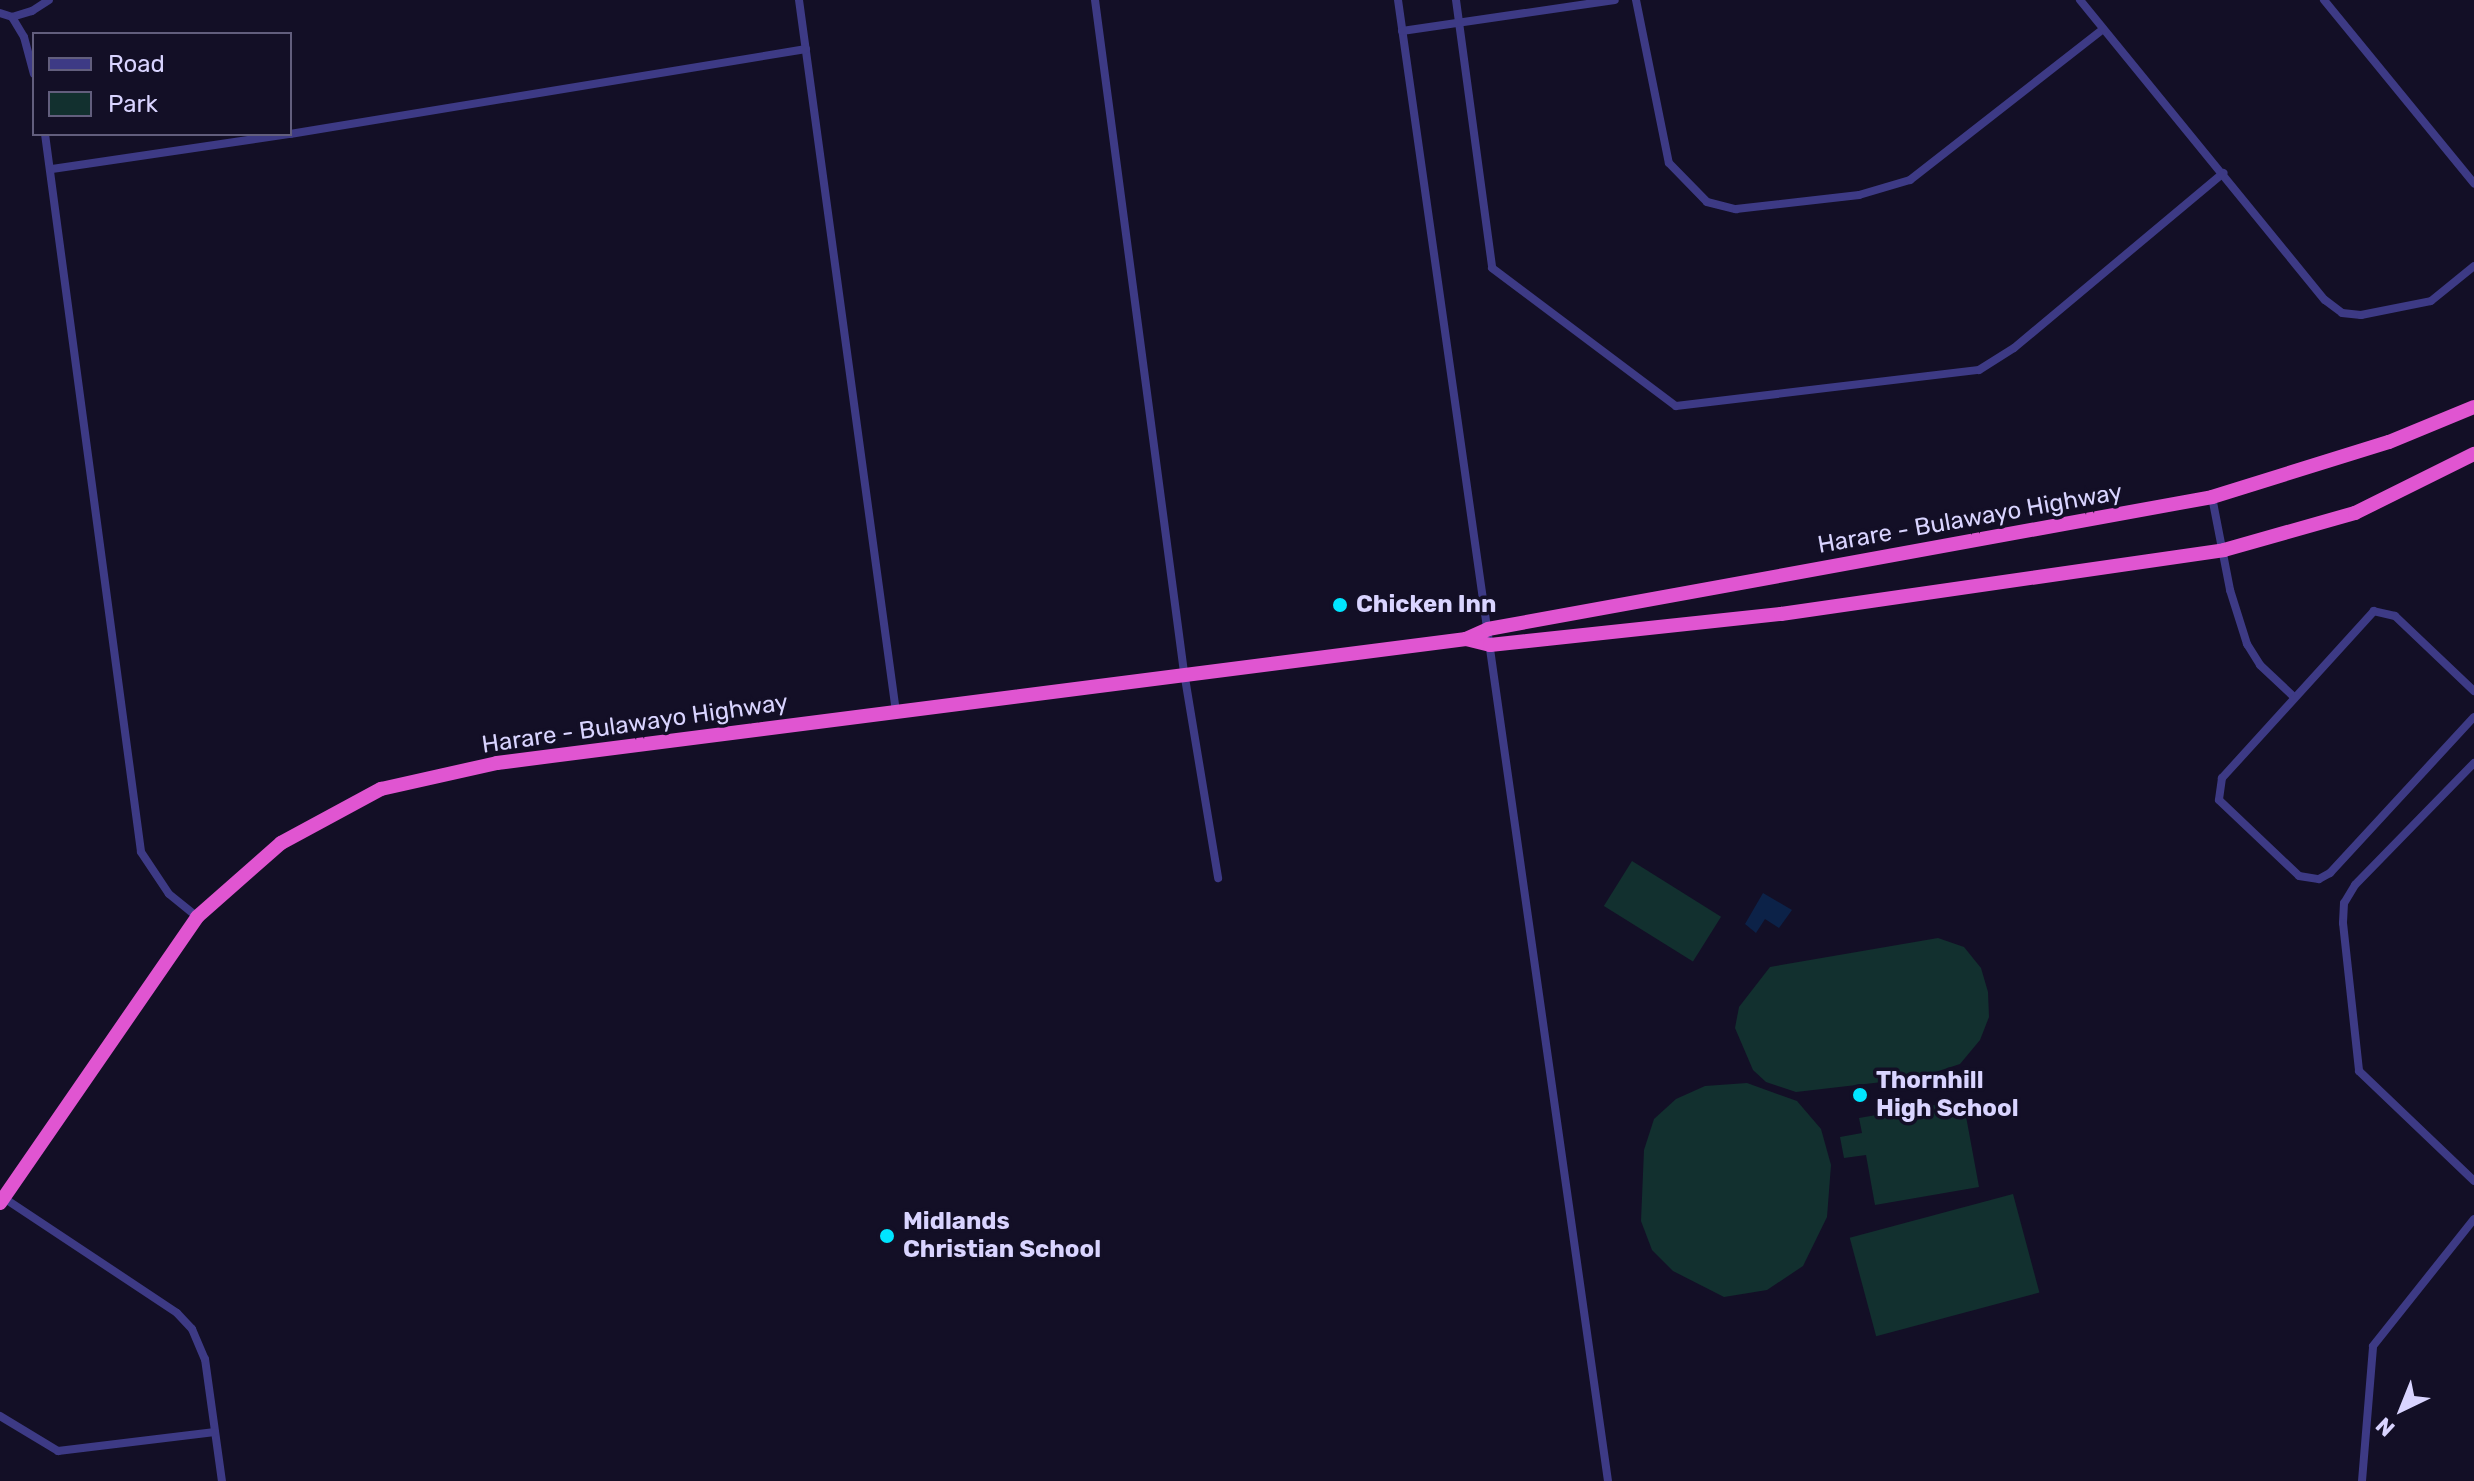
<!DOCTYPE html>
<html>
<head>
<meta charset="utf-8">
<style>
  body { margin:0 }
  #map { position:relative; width:2474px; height:1481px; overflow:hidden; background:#130f26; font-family:Rubik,sans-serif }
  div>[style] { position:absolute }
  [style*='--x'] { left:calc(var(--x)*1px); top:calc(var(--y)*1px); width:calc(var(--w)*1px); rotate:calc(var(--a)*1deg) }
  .green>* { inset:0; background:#12302f; transform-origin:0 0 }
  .water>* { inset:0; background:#0c2248 }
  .minor>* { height:8px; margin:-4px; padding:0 4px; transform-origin:4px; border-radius:4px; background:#3d3a85 }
  .trunk>* { height:14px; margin:-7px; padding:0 7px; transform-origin:7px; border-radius:7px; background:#e055d1 }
  .dots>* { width:22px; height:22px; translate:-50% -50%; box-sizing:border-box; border:4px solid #130f26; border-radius:50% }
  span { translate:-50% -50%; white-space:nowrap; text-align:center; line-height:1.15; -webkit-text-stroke:7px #130f26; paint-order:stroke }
  .street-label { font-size:24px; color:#d9d4ff }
  .poi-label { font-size:24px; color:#d9d4ff; font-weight:700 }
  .left { translate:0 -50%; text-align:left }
  .legend { position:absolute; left:32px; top:32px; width:260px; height:104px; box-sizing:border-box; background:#130f26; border:2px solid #625e7d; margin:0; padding:10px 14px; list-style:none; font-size:24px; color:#d9d4ff }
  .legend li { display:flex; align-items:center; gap:16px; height:40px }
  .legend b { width:40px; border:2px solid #625e7d }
  .north { position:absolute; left:2362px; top:1369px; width:80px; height:80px; -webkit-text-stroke:6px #130f26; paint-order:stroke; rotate:223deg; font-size:22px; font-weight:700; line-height:32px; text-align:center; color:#d9d4ff }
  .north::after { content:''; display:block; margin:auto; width:28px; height:36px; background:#d9d4ff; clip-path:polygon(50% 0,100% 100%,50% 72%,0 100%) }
</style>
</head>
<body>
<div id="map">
  <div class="green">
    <i style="left:1632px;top:861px;width:105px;height:53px;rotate:32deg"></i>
    <i style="clip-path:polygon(1938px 938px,1964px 947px,1981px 968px,1988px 992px,1989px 1017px,1980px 1040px,1960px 1064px,1917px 1078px,1796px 1092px,1766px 1082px,1753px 1070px,1735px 1028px,1739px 1007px,1770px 967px)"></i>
    <i style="clip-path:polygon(1747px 1083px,1797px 1101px,1821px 1129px,1831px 1165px,1827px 1217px,1803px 1266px,1767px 1290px,1724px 1297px,1673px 1271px,1652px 1250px,1641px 1221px,1644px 1150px,1654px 1119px,1676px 1099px,1705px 1086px)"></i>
    <i style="clip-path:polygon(1963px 1100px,1979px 1187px,1875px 1205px,1866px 1155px,1844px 1158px,1840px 1137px,1862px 1133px,1859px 1118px)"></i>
    <i style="left:2013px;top:1194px;width:102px;height:169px;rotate:75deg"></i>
  </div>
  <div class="water">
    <i style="clip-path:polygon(1763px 893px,1792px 910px,1779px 928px,1765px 919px,1756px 933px,1745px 924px)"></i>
  </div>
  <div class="minor">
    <i style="--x:799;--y:0;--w:719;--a:82.24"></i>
    <i style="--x:1095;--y:0;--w:678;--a:82.46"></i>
    <i style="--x:1184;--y:672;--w:209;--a:80.6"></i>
    <i style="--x:1398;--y:0;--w:1496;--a:81.93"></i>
    <i style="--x:1456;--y:0;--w:270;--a:82.3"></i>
    <i style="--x:1492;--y:268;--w:230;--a:36.9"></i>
    <i style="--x:1676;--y:406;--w:305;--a:-6.8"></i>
    <i style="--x:1979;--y:370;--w:41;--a:-32.2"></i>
    <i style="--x:2014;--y:348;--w:273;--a:-39.9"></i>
    <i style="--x:1636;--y:0;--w:166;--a:78.6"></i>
    <i style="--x:1669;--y:163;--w:54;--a:45.7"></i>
    <i style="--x:1707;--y:202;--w:30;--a:14"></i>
    <i style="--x:1736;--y:209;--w:124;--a:-6.5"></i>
    <i style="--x:1859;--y:195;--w:53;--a:-16.4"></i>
    <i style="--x:1910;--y:180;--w:245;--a:-38"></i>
    <i style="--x:2080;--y:0;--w:387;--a:50.8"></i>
    <i style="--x:2325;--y:300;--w:21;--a:37"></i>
    <i style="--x:2342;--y:313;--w:19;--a:6"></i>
    <i style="--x:2361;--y:315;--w:71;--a:-11.3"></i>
    <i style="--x:2431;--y:301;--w:55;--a:-39.1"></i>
    <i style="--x:2324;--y:0;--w:237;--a:50.7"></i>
    <i style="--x:0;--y:13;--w:13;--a:18"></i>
    <i style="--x:12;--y:17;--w:21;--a:-17"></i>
    <i style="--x:32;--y:11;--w:20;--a:-33"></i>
    <i style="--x:12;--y:17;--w:23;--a:59"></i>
    <i style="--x:24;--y:37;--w:38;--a:75"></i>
    <i style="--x:1402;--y:31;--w:215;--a:-8.3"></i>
    <i style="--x:45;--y:134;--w:724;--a:82.38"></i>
    <i style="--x:141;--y:852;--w:50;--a:56.3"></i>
    <i style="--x:169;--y:894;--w:36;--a:39"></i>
    <i style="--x:290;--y:134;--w:523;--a:-9.35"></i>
    <i style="--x:52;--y:169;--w:241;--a:-8.4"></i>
    <i style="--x:2212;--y:497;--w:95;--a:79"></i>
    <i style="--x:2230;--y:590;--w:57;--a:72.5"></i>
    <i style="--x:2247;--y:644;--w:25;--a:58"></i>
    <i style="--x:2260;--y:665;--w:45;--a:43.2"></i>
    <i style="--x:2474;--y:691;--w:109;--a:-136.5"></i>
    <i style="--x:2395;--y:616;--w:22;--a:-167"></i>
    <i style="--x:2374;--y:611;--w:226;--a:132.3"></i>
    <i style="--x:2222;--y:778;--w:22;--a:98"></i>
    <i style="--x:2219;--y:800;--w:110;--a:43.5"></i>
    <i style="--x:2299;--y:876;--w:20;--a:9"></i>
    <i style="--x:2319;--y:879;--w:13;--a:-29"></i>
    <i style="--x:2330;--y:873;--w:212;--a:-47.3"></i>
    <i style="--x:2474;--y:763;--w:170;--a:134.3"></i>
    <i style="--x:2355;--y:885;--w:21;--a:121"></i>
    <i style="--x:2344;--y:903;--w:20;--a:93"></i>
    <i style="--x:2343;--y:923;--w:149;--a:83.8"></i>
    <i style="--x:2359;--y:1071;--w:159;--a:43.7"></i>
    <i style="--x:1;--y:1196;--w:211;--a:33.6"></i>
    <i style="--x:177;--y:1313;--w:22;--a:47"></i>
    <i style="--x:192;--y:1329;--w:33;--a:67"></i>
    <i style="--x:205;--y:1359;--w:123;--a:82.1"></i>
    <i style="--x:0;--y:1416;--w:68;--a:31.1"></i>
    <i style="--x:58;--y:1451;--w:158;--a:-6.9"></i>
    <i style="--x:2362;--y:1481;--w:135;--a:-85.3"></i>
    <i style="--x:2373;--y:1346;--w:162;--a:-51.5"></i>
  </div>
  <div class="trunk">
    <i style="--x:1466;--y:639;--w:25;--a:14"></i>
    <i style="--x:1490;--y:645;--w:293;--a:-6.1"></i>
    <i style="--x:1781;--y:614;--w:448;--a:-8.2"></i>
    <i style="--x:2224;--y:550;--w:136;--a:-15.8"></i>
    <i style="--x:2355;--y:513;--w:133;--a:-26.4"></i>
    <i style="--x:0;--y:1203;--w:347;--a:-55.4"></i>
    <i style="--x:197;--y:917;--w:112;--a:-41.4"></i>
    <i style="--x:281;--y:843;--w:114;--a:-28.4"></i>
    <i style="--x:381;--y:789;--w:119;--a:-12.6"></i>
    <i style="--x:497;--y:763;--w:977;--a:-7.29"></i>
    <i style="--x:1466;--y:639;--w:24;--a:-24"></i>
    <i style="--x:1488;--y:629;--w:736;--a:-10.33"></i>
    <i style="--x:2212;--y:497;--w:185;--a:-17.3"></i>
    <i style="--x:2389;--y:442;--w:92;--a:-22.4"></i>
  </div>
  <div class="dots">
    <i style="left:1340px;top:605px;background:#00e5ff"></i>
    <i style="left:1860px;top:1095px;background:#00e5ff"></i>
    <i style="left:887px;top:1236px;background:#00e5ff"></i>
  </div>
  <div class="street-label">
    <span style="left:1970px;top:519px;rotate:-10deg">Harare - Bulawayo Highway</span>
    <span style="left:635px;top:724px;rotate:-8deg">Harare - Bulawayo Highway</span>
  </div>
  <div class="poi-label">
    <span class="left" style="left:1356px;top:605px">Chicken Inn</span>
    <span class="left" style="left:1876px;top:1095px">Thornhill<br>High School</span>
    <span class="left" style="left:903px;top:1236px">Midlands<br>Christian School</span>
  </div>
  <ul class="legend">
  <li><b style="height:10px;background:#3d3a85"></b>Road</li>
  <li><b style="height:22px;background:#12302f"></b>Park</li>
  </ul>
  <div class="north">N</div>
</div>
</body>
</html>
